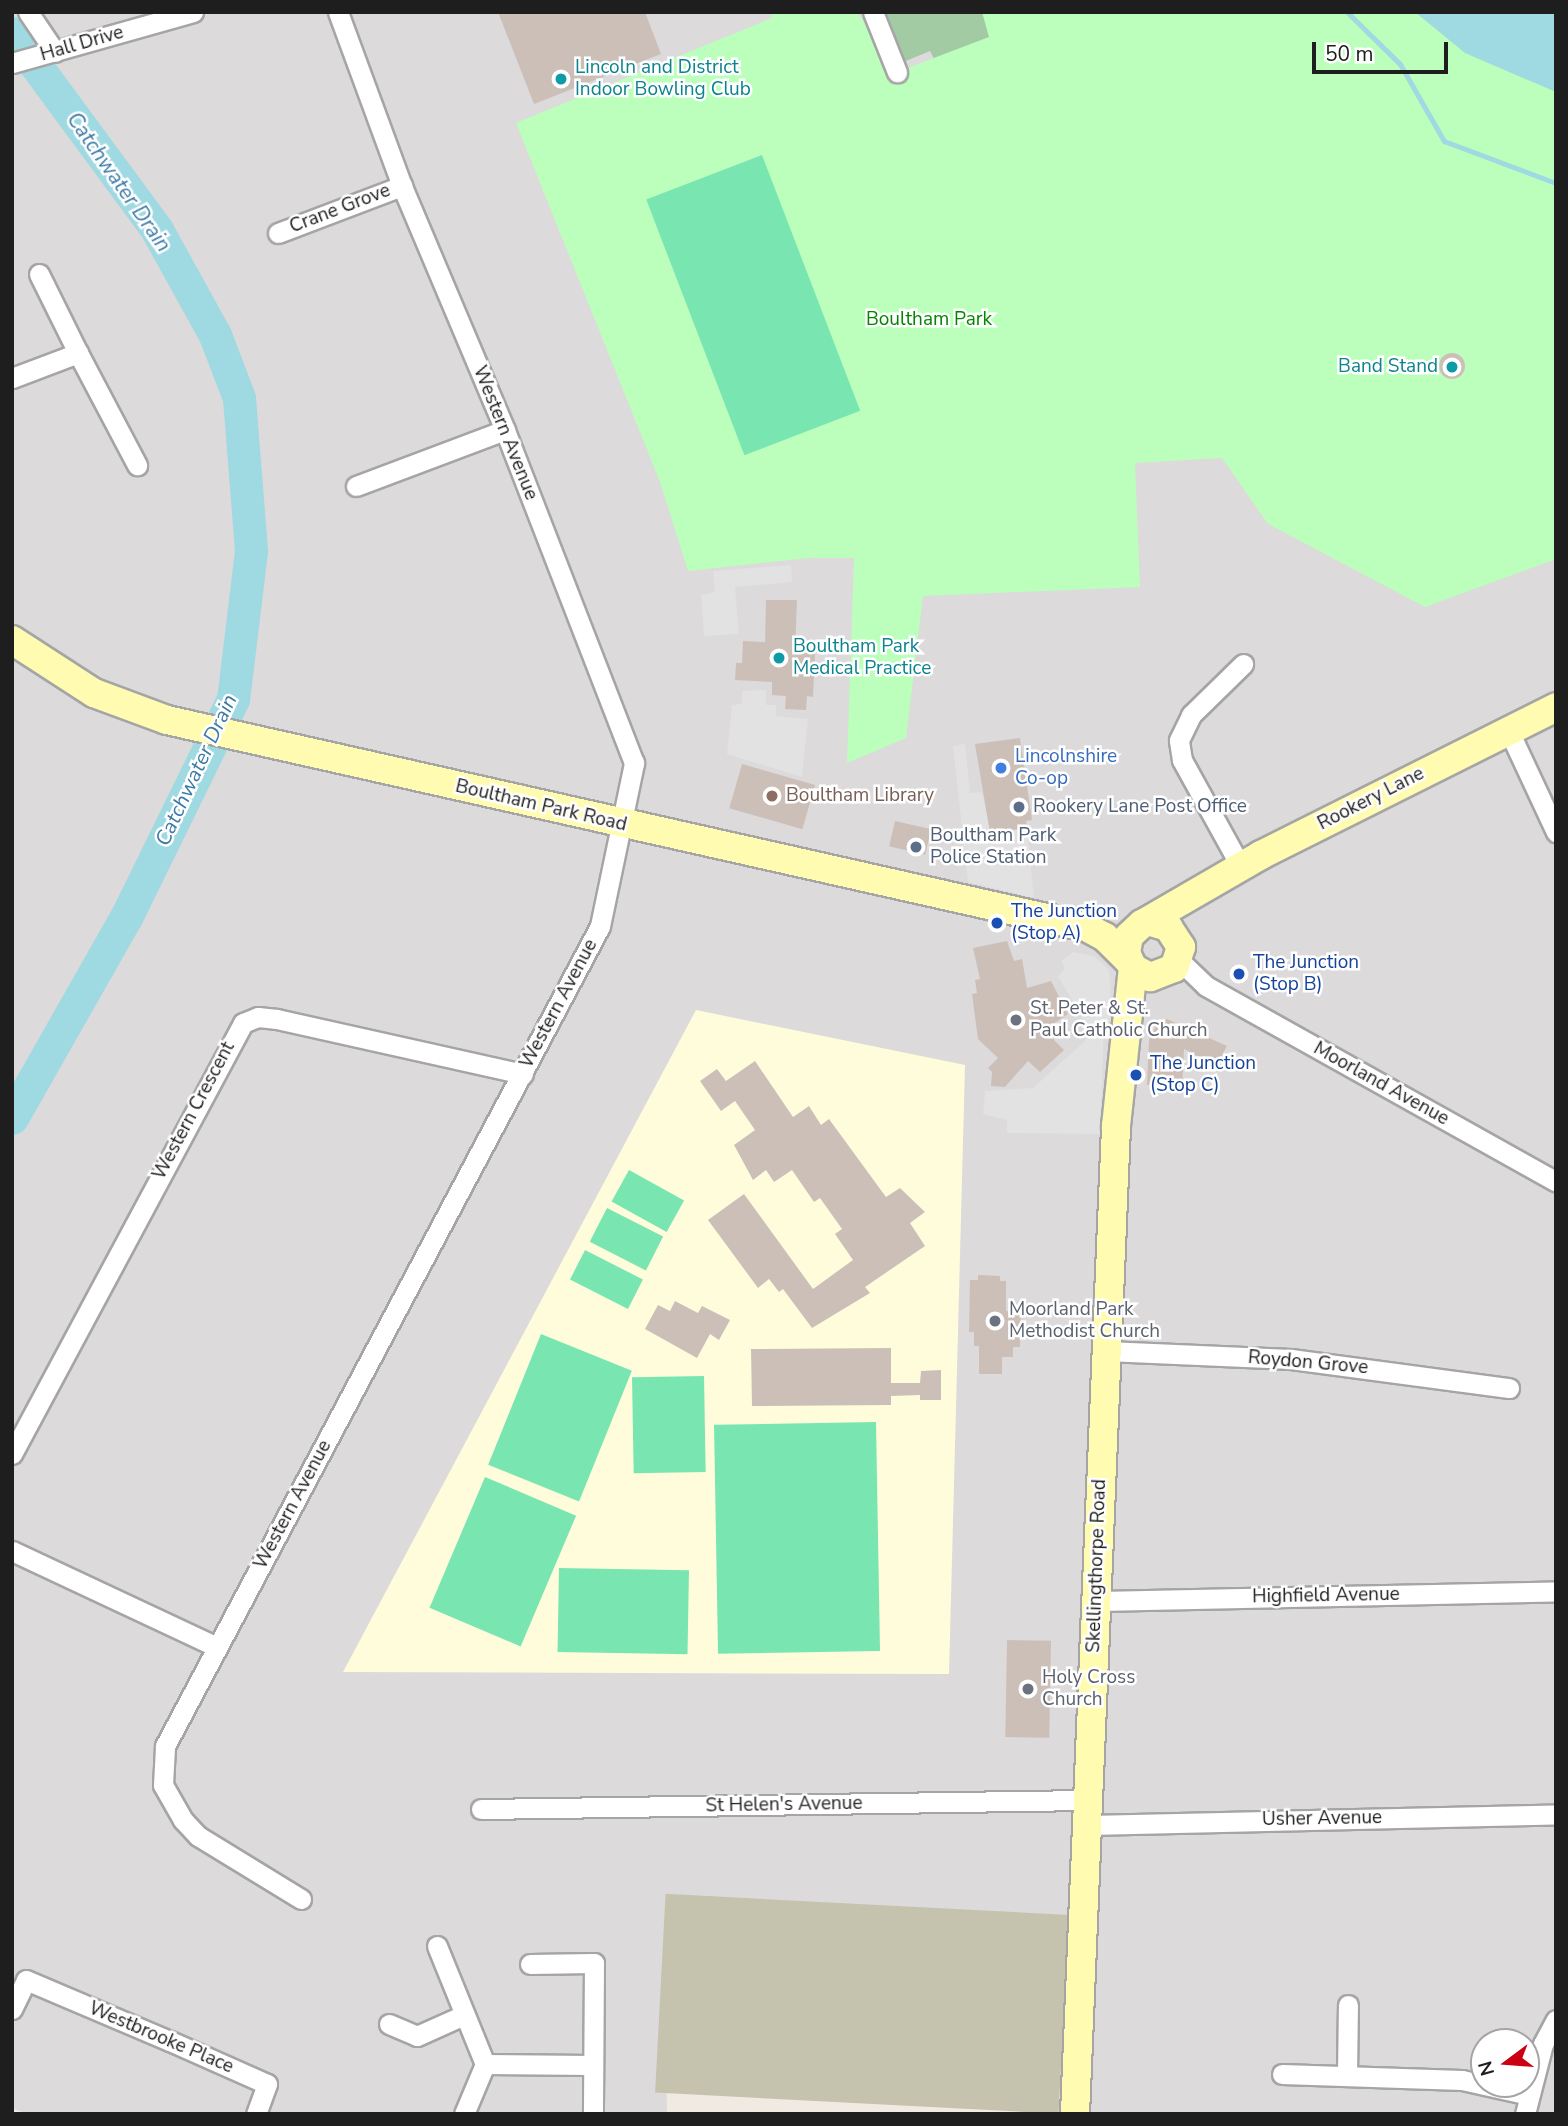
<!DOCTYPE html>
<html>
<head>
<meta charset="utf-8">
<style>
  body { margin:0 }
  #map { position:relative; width:1568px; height:2126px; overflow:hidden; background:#f0eae2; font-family:"Nunito Sans",sans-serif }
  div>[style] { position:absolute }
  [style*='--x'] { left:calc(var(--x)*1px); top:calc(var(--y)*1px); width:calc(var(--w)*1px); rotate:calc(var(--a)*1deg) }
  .residential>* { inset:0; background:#dcdadb }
  .education>* { inset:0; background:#fffcdc }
  .construction>* { inset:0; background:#c5c3ad; transform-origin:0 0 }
  .cemetery>* { inset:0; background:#a2cba4 }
  .park>* { inset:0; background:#bcfebb }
  .pitch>* { inset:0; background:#79e6b2; transform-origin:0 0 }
  .parking>* { inset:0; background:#e2e2e2 }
  .water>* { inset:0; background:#9fd9e1 }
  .stream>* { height:5px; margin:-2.5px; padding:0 2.5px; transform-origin:2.5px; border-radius:2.5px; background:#9fd9e1 }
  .river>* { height:33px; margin:-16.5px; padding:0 16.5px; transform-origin:16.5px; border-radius:16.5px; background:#9fd9e1 }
  .building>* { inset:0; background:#ccbfb8; transform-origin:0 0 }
  .round { border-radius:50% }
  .roads { filter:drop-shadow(2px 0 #a5a5a5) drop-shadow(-2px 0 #a5a5a5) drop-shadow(0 2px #a5a5a5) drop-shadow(0 -2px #a5a5a5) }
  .street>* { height:19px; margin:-9.5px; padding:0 9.5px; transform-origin:9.5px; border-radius:9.5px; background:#fff }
  .secondary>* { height:28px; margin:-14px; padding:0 14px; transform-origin:14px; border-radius:14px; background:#fffcb1 }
  .dots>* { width:19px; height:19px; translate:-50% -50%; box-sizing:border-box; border:4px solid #fff; border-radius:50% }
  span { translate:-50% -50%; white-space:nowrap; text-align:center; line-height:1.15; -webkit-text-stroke:5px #fff; paint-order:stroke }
  .street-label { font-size:19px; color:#1e1e1e }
  .culture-label { font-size:19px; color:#0d838f }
  .left { translate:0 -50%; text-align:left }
  .right { translate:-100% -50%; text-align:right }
  .park-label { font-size:19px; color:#038502 }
  .shop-label { font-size:19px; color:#366cbe }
  .education-label { font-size:19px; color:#785e54 }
  .service-label { font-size:19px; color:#4e5e75 }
  .transit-label { font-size:19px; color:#164399 }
  .worship-label { font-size:19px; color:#5b616d }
  .water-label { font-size:21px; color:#3d7ba6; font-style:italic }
  .frame { position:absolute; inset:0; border:14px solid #1e1e1e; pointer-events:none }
  .north { position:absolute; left:1470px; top:2028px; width:70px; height:70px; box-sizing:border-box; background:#fff; border:2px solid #a5a5a5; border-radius:50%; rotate:254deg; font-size:19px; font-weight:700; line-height:28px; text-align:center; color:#1e1e1e }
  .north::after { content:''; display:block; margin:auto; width:24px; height:32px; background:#cb0013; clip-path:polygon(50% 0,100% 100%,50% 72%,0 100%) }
  .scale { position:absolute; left:1312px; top:42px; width:136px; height:32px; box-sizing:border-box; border:4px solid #1e1e1e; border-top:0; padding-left:9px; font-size:21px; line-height:24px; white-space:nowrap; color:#1e1e1e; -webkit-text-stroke:5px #fff; paint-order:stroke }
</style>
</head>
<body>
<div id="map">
  <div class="residential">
    <i style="clip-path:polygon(evenodd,12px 12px,1556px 12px,1556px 2114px,1060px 2114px,1068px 1915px,665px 1920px,667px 2114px,28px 2114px,12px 2108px,12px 12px,1484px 2042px,1526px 2042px,1526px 2084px,1484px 2084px,1484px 2042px)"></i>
  </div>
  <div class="education">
    <i style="clip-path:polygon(696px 1010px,965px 1065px,949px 1674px,343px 1672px)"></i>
  </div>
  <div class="construction">
    <i style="left:1069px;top:1915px;width:199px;height:404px;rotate:93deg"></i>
  </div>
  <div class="cemetery">
    <i style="clip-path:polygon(881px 12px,1060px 12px,1003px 191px,930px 51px,896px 65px)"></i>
  </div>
  <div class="park">
    <i style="clip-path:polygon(771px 12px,857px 12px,897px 72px,989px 37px,982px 12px,1556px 12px,1556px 559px,1425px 607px,1268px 524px,1222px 458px,1135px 463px,1140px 587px,923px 596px,906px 738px,847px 763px,854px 558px,809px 558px,688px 571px,660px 482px,516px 123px,772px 18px)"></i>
  </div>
  <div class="pitch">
    <i style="left:762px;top:155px;width:274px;height:124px;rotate:69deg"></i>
    <i style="left:629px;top:1170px;width:63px;height:36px;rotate:29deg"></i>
    <i style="left:607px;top:1208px;width:63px;height:38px;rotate:27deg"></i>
    <i style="left:585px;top:1250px;width:65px;height:33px;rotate:27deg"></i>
    <i style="left:541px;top:1334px;width:98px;height:141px;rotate:22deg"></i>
    <i style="left:704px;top:1376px;width:96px;height:72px;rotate:89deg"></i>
    <i style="left:876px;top:1422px;width:229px;height:162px;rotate:89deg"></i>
    <i style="left:485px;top:1477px;width:99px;height:142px;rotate:23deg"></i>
    <i style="left:559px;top:1568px;width:130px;height:84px;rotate:1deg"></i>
  </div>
  <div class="parking">
    <i style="clip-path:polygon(791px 565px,792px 582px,735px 587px,739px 634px,704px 636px,701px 595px,715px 592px,713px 571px)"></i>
    <i style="clip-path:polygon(766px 690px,766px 705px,776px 705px,776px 716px,808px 719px,802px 777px,727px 754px,732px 705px,742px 704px,742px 691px)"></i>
    <i style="clip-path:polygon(965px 744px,970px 793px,982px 792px,991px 833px,1027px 828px,1034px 898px,968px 882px,953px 746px)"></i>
    <i style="clip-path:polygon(1073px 952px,1094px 956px,1109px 970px,1112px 1018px,1104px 1027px,1100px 1134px,1007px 1133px,1007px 1120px,983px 1114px,985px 1091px,1033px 1088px,1085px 1041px,1089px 1030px,1058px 976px,1065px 969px,1061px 961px)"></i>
  </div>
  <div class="water">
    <i style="clip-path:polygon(1415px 12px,1556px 12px,1556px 92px,1465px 53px)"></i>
  </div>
  <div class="stream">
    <i style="--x:1347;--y:12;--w:74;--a:44.5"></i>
    <i style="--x:1400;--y:64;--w:89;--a:60.3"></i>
    <i style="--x:1444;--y:141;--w:120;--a:20.6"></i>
  </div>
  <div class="river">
    <i style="--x:12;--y:33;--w:245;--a:53.6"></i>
    <i style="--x:157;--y:230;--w:120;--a:61.1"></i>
    <i style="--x:215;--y:335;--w:67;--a:69.1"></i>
    <i style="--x:239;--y:398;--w:153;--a:85.5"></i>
    <i style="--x:251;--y:551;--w:149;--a:96.9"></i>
    <i style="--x:233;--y:699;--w:243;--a:116.1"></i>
    <i style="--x:126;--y:917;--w:231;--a:119.6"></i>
  </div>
  <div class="building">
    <i style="clip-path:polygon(498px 12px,645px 12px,661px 54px,534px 104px)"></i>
    <i class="round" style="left:1439px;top:353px;width:26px;height:26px"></i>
    <i style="clip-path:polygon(766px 600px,797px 600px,795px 652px,815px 654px,813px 697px,807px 696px,806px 710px,785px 709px,786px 696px,772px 695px,772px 682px,735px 680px,736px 663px,742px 663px,743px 641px,765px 642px)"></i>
    <i style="clip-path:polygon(1020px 738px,1032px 820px,1026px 821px,1027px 828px,990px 833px,975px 744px)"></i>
    <i style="left:742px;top:764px;width:76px;height:46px;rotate:16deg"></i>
    <i style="left:895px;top:821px;width:37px;height:26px;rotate:13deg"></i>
    <i style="clip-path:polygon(1007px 941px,1014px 961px,1022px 959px,1027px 988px,1051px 981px,1068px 1014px,1050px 1026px,1054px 1040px,1064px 1050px,1040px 1072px,1028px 1061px,1005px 1087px,991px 1086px,992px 1072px,988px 1068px,998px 1058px,978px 1039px,972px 994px,977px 993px,975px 980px,980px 979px,973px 948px)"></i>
    <i style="clip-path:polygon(1167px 1019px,1227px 1046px,1216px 1066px,1184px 1049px,1182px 1087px,1147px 1085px,1149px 1040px,1156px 1026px)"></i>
    <i style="clip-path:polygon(755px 1061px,793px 1117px,809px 1106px,821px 1125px,829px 1119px,886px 1197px,900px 1188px,925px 1212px,910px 1223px,925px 1246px,865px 1287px,870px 1293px,812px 1328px,783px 1289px,779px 1292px,769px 1279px,758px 1288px,708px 1220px,744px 1194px,813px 1289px,853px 1260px,835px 1234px,842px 1229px,820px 1198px,814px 1202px,792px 1170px,774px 1182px,766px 1170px,753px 1180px,734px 1145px,755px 1130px,735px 1101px,721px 1111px,700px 1081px,717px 1069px,726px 1081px)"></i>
    <i style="clip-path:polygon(978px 1275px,1000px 1276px,1000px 1281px,1006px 1281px,1006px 1311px,1021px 1311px,1020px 1347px,1013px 1347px,1013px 1357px,1002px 1357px,1002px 1374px,979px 1374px,979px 1346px,974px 1346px,974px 1332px,969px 1332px,970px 1280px,978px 1280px)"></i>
    <i style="clip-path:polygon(675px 1301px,698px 1313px,702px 1306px,730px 1320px,719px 1340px,710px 1334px,697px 1358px,645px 1329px,658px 1305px,670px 1311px)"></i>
    <i style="clip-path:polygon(891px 1348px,891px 1383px,920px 1383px,921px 1371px,941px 1370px,941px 1400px,920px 1400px,920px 1395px,891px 1396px,891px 1405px,752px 1406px,751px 1349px)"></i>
    <i style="left:1007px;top:1640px;width:44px;height:97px;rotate:1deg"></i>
  </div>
  <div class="roads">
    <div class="street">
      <i style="--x:28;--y:12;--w:48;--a:56"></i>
      <i style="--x:873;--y:12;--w:65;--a:68.2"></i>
      <i style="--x:12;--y:63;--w:188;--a:-15.7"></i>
      <i style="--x:278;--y:233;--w:133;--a:-20.8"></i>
      <i style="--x:39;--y:274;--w:88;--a:63.7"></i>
      <i style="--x:12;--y:378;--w:71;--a:-20.7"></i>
      <i style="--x:78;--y:353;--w:127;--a:62.2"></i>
      <i style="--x:356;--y:486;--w:159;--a:-20.6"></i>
      <i style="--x:1508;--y:729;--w:114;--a:65"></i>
      <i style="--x:1241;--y:867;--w:122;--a:-118.9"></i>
      <i style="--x:1182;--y:760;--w:20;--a:-99"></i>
      <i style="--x:1179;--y:740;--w:28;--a:-64"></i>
      <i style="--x:1191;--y:715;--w:73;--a:-44.4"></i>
      <i style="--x:1179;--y:960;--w:37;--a:44"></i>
      <i style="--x:1206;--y:986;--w:401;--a:29.2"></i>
      <i style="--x:1106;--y:1351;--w:185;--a:2.5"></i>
      <i style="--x:1291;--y:1359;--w:220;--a:7.6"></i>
      <i style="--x:12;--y:1454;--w:489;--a:-61.8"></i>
      <i style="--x:243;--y:1023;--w:16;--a:-22"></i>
      <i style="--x:258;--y:1017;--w:19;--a:6"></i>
      <i style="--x:277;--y:1019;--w:252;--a:12.6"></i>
      <i style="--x:12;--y:1551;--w:226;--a:25.1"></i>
      <i style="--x:1096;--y:1601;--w:460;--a:-1.2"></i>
      <i style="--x:481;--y:1809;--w:607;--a:-0.85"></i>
      <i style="--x:1087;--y:1825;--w:469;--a:-1.3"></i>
      <i style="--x:301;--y:1899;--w:121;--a:-148.5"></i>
      <i style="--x:198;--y:1836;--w:22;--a:-133"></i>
      <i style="--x:183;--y:1820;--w:40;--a:-119.7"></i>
      <i style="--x:163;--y:1785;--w:39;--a:-87"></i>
      <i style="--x:165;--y:1746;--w:928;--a:-62.05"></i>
      <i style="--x:600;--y:926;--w:167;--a:-78.2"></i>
      <i style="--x:634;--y:763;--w:357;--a:-111.2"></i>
      <i style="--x:505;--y:430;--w:265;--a:-112.9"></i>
      <i style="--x:402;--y:186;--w:185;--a:-110.2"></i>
      <i style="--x:437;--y:1946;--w:127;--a:67.9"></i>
      <i style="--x:530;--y:1964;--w:64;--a:-0.9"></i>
      <i style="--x:594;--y:1963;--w:151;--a:90.4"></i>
      <i style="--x:12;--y:2009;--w:32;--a:-64"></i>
      <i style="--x:26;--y:1980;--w:156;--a:23"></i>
      <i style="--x:170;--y:2041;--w:106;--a:23.9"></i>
      <i style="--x:267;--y:2084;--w:32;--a:110"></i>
      <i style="--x:389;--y:2024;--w:30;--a:23"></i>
      <i style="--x:417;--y:2036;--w:51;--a:-24.1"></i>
      <i style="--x:1282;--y:2074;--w:180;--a:1.9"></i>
      <i style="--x:1462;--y:2080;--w:69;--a:12.6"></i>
      <i style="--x:1347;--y:2074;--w:69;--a:-89.2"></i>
      <i style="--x:464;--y:2114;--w:54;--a:-67.2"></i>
      <i style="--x:485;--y:2064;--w:107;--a:0.5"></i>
      <i style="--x:1525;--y:2114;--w:72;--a:-75.6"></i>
      <i style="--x:1543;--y:2044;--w:27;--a:-62"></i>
    </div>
    <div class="secondary">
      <i style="--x:12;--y:640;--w:98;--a:32.9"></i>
      <i style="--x:94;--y:693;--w:78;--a:20.3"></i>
      <i style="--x:167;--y:720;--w:942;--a:12.69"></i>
      <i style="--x:1086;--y:927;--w:21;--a:28"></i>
      <i style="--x:1105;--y:937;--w:33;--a:45"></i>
      <i style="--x:1151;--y:922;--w:18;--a:16"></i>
      <i style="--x:1168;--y:927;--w:24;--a:57"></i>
      <i style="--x:1181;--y:947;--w:22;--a:108"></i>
      <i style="--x:1174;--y:968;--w:26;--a:159"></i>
      <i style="--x:1150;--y:977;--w:19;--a:-152"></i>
      <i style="--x:1133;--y:968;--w:17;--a:-115"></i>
      <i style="--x:1126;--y:953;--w:17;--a:-80"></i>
      <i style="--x:1129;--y:936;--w:18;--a:-43"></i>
      <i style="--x:1142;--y:924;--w:138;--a:-30.1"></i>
      <i style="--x:1261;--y:855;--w:330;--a:-26.6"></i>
      <i style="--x:1075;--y:2114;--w:989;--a:-87.62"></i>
      <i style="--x:1116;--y:1126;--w:159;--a:-83.9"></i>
    </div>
  </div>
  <div class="dots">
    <i style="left:561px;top:79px;background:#0f9aa8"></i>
    <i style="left:1452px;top:367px;background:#0f9aa8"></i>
    <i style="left:779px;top:658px;background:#0f9aa8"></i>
    <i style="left:1001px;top:768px;background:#3f7fe0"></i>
    <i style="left:772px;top:796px;background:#8d6e63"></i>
    <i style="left:1019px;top:807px;background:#5c6f8a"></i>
    <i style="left:916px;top:847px;background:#5c6f8a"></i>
    <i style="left:997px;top:923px;background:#1a4fb4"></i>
    <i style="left:1239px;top:974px;background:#1a4fb4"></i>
    <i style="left:1016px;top:1020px;background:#6b7280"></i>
    <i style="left:1136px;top:1075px;background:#1a4fb4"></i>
    <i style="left:995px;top:1321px;background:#6b7280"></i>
    <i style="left:1028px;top:1689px;background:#6b7280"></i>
  </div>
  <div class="street-label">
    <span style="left:82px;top:44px;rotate:-16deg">Hall Drive</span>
    <span style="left:340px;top:209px;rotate:-21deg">Crane Grove</span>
    <span style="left:505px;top:433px;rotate:68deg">Western Avenue</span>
    <span style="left:1371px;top:799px;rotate:-27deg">Rookery Lane</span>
    <span style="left:541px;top:806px;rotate:13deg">Boultham Park Road</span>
    <span style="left:559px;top:1004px;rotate:-62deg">Western Avenue</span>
    <span style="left:1381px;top:1084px;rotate:29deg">Moorland Avenue</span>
    <span style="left:194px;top:1111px;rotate:-62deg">Western Crescent</span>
    <span style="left:1308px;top:1363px;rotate:5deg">Roydon Grove</span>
    <span style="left:293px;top:1505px;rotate:-62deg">Western Avenue</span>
    <span style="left:1097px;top:1566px;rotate:-88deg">Skellingthorpe Road</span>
    <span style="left:1326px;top:1596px;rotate:-1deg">Highfield Avenue</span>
    <span style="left:784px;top:1805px;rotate:-1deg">St Helen's Avenue</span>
    <span style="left:1322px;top:1819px;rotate:-1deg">Usher Avenue</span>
    <span style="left:161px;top:2038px;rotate:23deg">Westbrooke Place</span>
  </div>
  <div class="culture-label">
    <span class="left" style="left:575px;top:79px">Lincoln and District<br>Indoor Bowling Club</span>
    <span class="right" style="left:1438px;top:367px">Band Stand</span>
    <span class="left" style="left:793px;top:658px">Boultham Park<br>Medical Practice</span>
  </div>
  <div class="park-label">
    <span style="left:929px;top:320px">Boultham Park</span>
  </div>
  <div class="shop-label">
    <span class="left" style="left:1015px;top:768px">Lincolnshire<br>Co-op</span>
  </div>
  <div class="education-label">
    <span class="left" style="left:786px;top:796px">Boultham Library</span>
  </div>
  <div class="service-label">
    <span class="left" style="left:1033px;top:807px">Rookery Lane Post Office</span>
    <span class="left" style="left:930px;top:847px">Boultham Park<br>Police Station</span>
  </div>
  <div class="transit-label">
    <span class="left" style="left:1011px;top:923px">The Junction<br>(Stop A)</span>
    <span class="left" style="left:1253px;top:974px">The Junction<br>(Stop B)</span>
    <span class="left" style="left:1150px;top:1075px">The Junction<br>(Stop C)</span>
  </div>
  <div class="worship-label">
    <span class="left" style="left:1030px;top:1020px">St. Peter &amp; St.<br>Paul Catholic Church</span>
    <span class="left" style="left:1009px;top:1321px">Moorland Park<br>Methodist Church</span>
    <span class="left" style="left:1042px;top:1689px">Holy Cross<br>Church</span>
  </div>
  <div class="water-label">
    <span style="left:119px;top:182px;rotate:55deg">Catchwater Drain</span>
    <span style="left:196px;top:770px;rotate:-65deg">Catchwater Drain</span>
  </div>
  <div class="frame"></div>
  <div class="north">N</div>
  <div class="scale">50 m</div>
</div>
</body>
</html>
